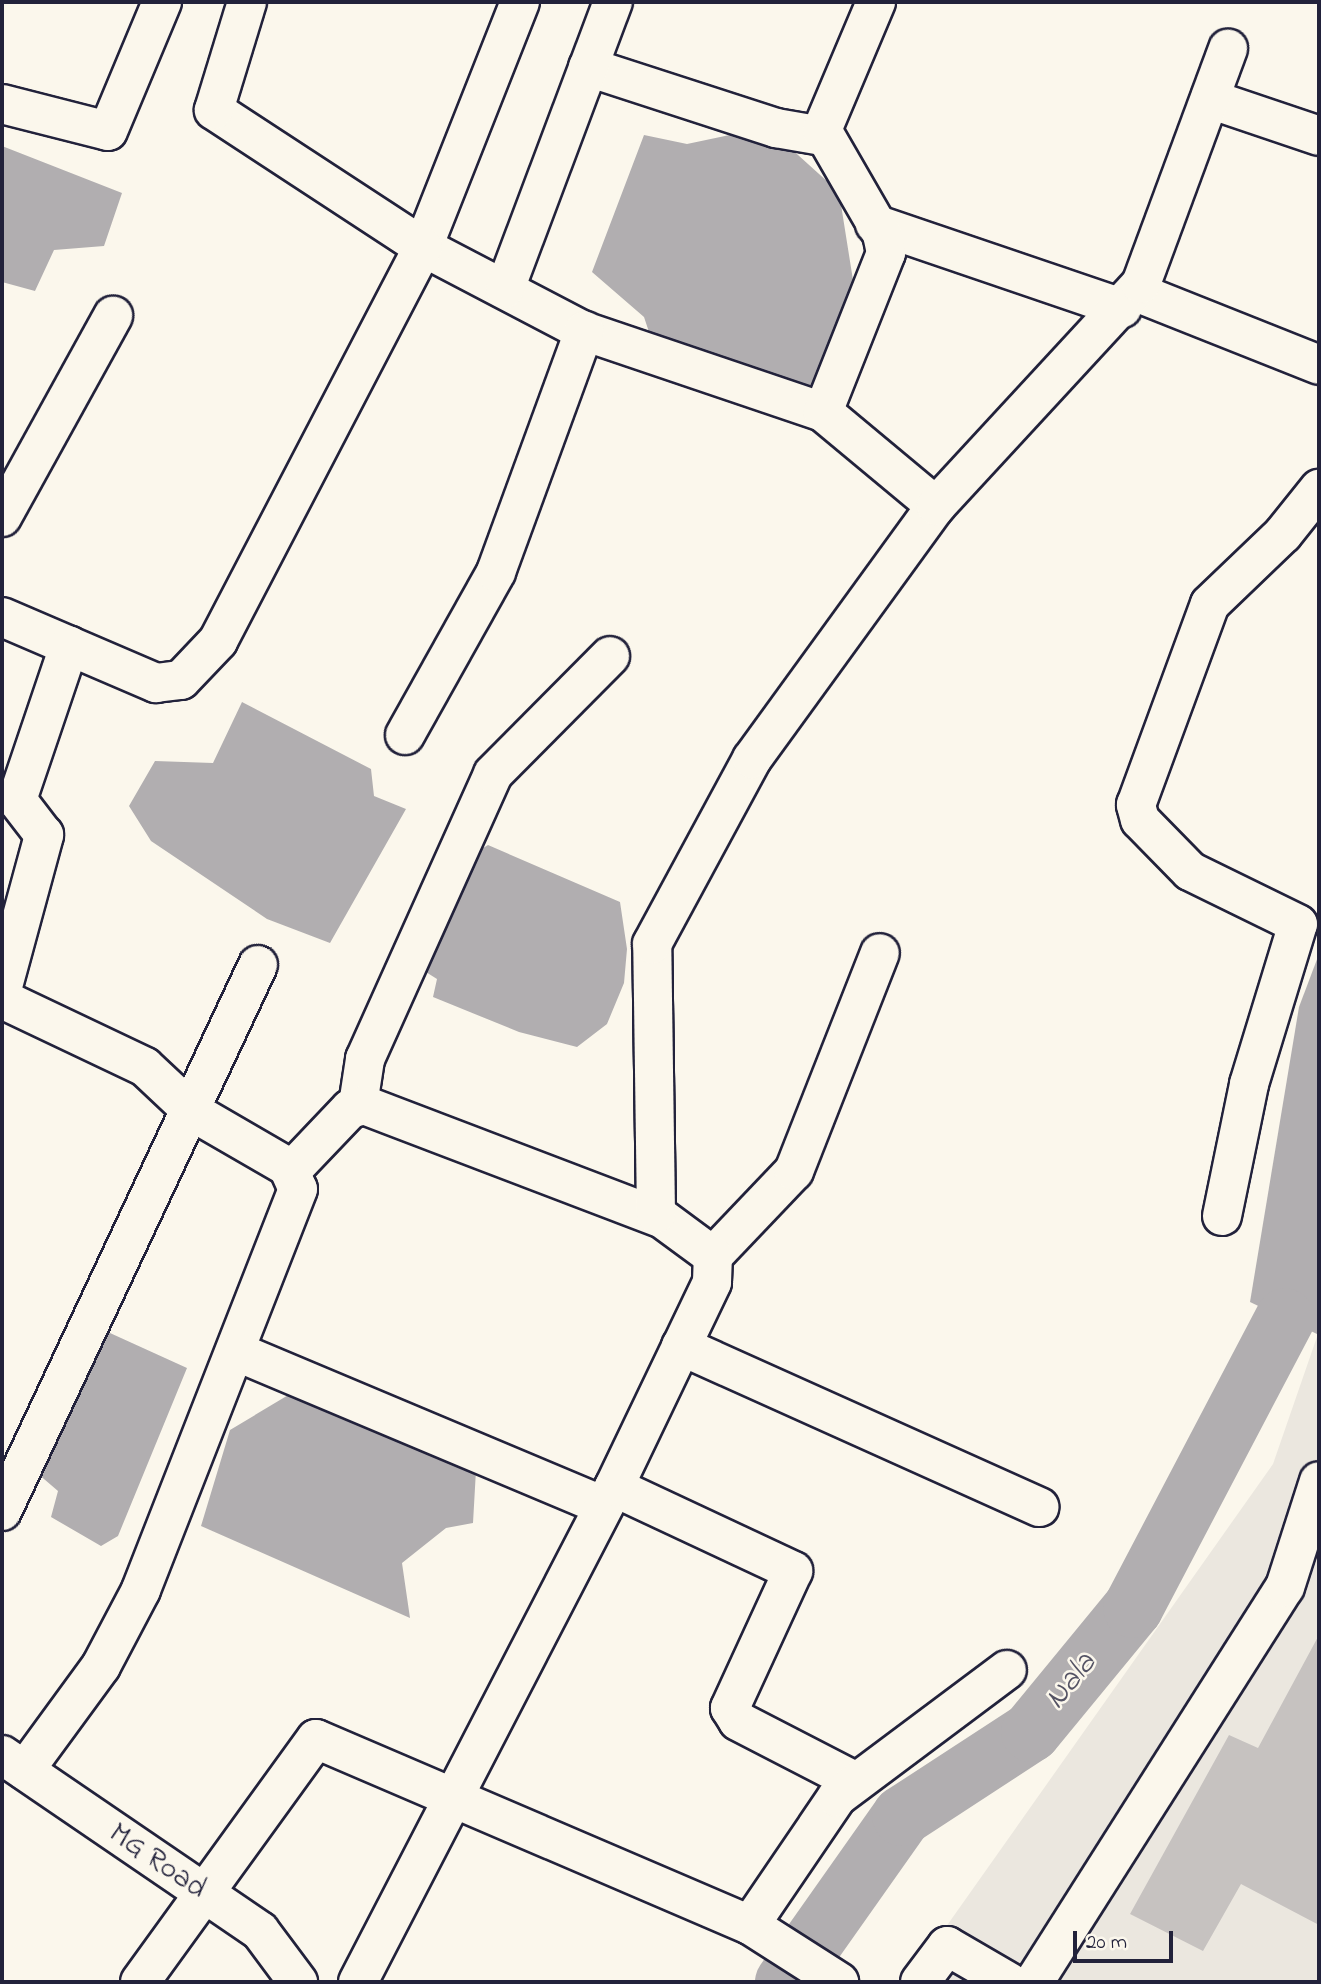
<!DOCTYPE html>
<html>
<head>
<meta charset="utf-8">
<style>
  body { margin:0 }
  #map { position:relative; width:1321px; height:1984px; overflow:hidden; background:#fbf7ec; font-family:"Indie Flower",sans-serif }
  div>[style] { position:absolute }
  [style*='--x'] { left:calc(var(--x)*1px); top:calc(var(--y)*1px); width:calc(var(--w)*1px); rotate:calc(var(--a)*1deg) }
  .built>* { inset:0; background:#ebe7df }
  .water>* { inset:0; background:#b1aeb0 }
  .river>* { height:60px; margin:-30px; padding:0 30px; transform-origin:30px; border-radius:30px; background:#b1aeb0 }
  .building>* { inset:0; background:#c6c2c0 }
  .roads { filter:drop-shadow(2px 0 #22223b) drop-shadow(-2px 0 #22223b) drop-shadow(0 2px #22223b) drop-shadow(0 -2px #22223b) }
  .minor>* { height:38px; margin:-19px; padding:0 19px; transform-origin:19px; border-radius:19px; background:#fbf7ec }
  span { translate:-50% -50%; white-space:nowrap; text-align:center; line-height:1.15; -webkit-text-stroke:5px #fbf7ec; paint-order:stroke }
  .street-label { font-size:30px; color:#22223b }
  .water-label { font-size:32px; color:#545364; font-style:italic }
  .frame { position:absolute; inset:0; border:4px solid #22223b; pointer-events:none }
  .scale { position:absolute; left:1073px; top:1931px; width:100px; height:32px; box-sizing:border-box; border:4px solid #22223b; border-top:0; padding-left:9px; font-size:21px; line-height:24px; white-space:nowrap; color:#22223b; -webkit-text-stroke:5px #fbf7ec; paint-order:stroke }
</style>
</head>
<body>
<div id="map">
  <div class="built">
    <i style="clip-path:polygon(1319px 1331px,1319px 1982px,907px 1982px,1273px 1464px)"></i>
  </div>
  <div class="water">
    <i style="clip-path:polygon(767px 127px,839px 192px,856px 299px,810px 396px,652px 341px,644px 317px,592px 272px,644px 135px,687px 144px)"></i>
    <i style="clip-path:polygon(2px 146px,122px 193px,104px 246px,54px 250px,35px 291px,2px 282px)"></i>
    <i style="clip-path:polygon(242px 702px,371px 769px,374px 796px,406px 809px,330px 943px,267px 919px,151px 841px,129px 806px,155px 761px,213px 763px)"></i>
    <i style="clip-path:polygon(488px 845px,620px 902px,627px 949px,624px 983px,607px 1024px,577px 1047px,519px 1032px,433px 997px,437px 979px,410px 962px,459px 863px)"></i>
    <i style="clip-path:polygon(1319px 954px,1319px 1324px,1317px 1334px,1250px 1302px,1299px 1007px)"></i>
    <i style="clip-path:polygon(88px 1323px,187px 1368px,118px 1536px,101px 1546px,51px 1517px,58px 1491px,37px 1473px)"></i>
    <i style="clip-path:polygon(290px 1394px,476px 1470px,473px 1523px,446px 1528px,402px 1563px,410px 1618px,201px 1526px,230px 1430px)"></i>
  </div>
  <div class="river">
    <i style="--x:785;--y:1982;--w:203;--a:-54.8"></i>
    <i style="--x:902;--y:1816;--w:154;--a:-33.1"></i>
    <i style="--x:1031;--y:1732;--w:161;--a:-50.6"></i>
    <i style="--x:1133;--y:1608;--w:327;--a:-62.3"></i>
  </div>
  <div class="building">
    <i style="clip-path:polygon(1319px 1635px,1319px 1925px,1241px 1884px,1203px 1951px,1130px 1914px,1229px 1735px,1258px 1748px)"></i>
  </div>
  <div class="roads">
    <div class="minor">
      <i style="--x:520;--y:2;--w:264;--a:111.6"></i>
      <i style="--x:423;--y:247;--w:182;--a:27.6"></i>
      <i style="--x:584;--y:331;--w:252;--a:18.7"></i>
      <i style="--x:823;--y:412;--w:147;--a:39.8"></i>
      <i style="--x:588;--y:67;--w:198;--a:18"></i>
      <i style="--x:776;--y:128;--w:47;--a:9.9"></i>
      <i style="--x:1210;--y:99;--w:115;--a:18.7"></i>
      <i style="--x:2;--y:104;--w:109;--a:14.3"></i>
      <i style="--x:108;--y:131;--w:140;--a:-67.3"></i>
      <i style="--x:875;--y:224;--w:261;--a:18.8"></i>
      <i style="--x:505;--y:289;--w:307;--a:-69.4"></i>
      <i style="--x:1136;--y:292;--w:197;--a:21.7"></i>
      <i style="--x:823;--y:412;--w:171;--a:-68.4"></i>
      <i style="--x:886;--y:253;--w:19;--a:-102"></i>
      <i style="--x:882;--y:234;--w:120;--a:-120"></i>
      <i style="--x:822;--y:130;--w:139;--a:-67.1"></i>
      <i style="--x:2;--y:517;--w:230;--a:-61.1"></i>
      <i style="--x:2;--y:617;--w:168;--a:23.2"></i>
      <i style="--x:156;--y:683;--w:25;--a:-7"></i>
      <i style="--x:181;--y:680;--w:54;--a:-46.5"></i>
      <i style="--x:218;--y:641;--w:444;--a:-62.5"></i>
      <i style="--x:423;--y:247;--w:250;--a:-146.8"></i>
      <i style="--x:214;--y:110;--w:113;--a:-73"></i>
      <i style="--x:405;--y:735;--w:187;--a:-60.8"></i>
      <i style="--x:496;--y:572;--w:257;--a:-69.9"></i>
      <i style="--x:2;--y:990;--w:161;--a:-74.8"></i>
      <i style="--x:44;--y:835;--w:44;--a:-127.6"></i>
      <i style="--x:17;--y:800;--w:163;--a:-71.3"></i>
      <i style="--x:2;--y:999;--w:158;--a:25.4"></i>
      <i style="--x:145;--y:1067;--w:66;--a:43.2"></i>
      <i style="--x:193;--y:1112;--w:110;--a:30.1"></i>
      <i style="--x:288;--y:1167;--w:24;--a:66"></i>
      <i style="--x:298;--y:1189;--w:431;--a:111.4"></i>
      <i style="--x:141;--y:1590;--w:86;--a:117.8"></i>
      <i style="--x:101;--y:1666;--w:129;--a:126.2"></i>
      <i style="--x:358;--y:1105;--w:47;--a:-81.3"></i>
      <i style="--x:365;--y:1059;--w:312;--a:-65.8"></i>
      <i style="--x:493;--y:774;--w:166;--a:-45.2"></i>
      <i style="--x:292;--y:1170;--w:84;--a:-46.4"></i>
      <i style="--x:350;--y:1109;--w:15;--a:-16"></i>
      <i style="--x:364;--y:1105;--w:315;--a:20.9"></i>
      <i style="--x:1222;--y:1216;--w:135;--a:-78.4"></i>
      <i style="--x:1249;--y:1084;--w:167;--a:-73"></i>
      <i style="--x:1298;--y:924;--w:120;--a:-153.9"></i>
      <i style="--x:1190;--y:871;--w:71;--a:-134.4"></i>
      <i style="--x:1140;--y:820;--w:16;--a:-105"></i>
      <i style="--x:1136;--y:805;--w:214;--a:-69.8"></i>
      <i style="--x:1210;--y:604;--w:101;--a:-43.8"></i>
      <i style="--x:1283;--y:534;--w:58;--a:-51.3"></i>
      <i style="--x:713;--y:1256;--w:117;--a:-46.4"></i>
      <i style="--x:794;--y:1171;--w:234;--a:-68.5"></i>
      <i style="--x:681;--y:1346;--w:393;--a:24.2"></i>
      <i style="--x:235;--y:1351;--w:400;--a:22.8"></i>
      <i style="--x:614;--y:1487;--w:198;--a:25.1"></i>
      <i style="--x:793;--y:1571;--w:151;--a:114.7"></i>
      <i style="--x:730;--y:1708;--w:15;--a:58"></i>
      <i style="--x:738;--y:1721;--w:133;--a:27.3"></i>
      <i style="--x:2;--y:1511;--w:603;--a:-64.88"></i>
      <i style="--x:2;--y:1755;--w:312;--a:34.3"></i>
      <i style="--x:260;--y:1931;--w:64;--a:53.3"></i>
      <i style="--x:750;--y:1925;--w:106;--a:32.6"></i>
      <i style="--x:140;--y:1982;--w:300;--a:-54.1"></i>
      <i style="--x:316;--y:1739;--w:472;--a:23.2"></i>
      <i style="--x:750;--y:1925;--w:155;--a:-55.8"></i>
      <i style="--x:837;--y:1797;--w:212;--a:-36.8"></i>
      <i style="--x:358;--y:1982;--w:557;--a:-62.65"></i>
      <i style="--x:614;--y:1487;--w:227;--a:-64.4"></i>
      <i style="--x:712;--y:1282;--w:26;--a:-88"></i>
      <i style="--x:713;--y:1256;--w:71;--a:-143.6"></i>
      <i style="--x:656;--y:1214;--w:270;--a:-90.8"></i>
      <i style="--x:652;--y:944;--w:210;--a:-61.6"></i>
      <i style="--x:752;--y:759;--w:313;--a:-54"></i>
      <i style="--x:936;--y:506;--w:302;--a:-47.3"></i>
      <i style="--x:1141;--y:284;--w:251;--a:-69.7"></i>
      <i style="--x:920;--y:1982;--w:45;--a:-53.1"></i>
      <i style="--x:947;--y:1946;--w:72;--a:30.1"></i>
      <i style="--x:1034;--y:1982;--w:468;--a:-57.6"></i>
      <i style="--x:1285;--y:1587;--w:111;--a:-72.2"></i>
    </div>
  </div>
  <div class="street-label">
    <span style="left:157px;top:1862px;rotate:34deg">MG Road</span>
  </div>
  <div class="water-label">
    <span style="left:1072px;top:1682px;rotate:-51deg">Nala</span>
  </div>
  <div class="frame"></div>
  <div class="scale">20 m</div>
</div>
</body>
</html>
